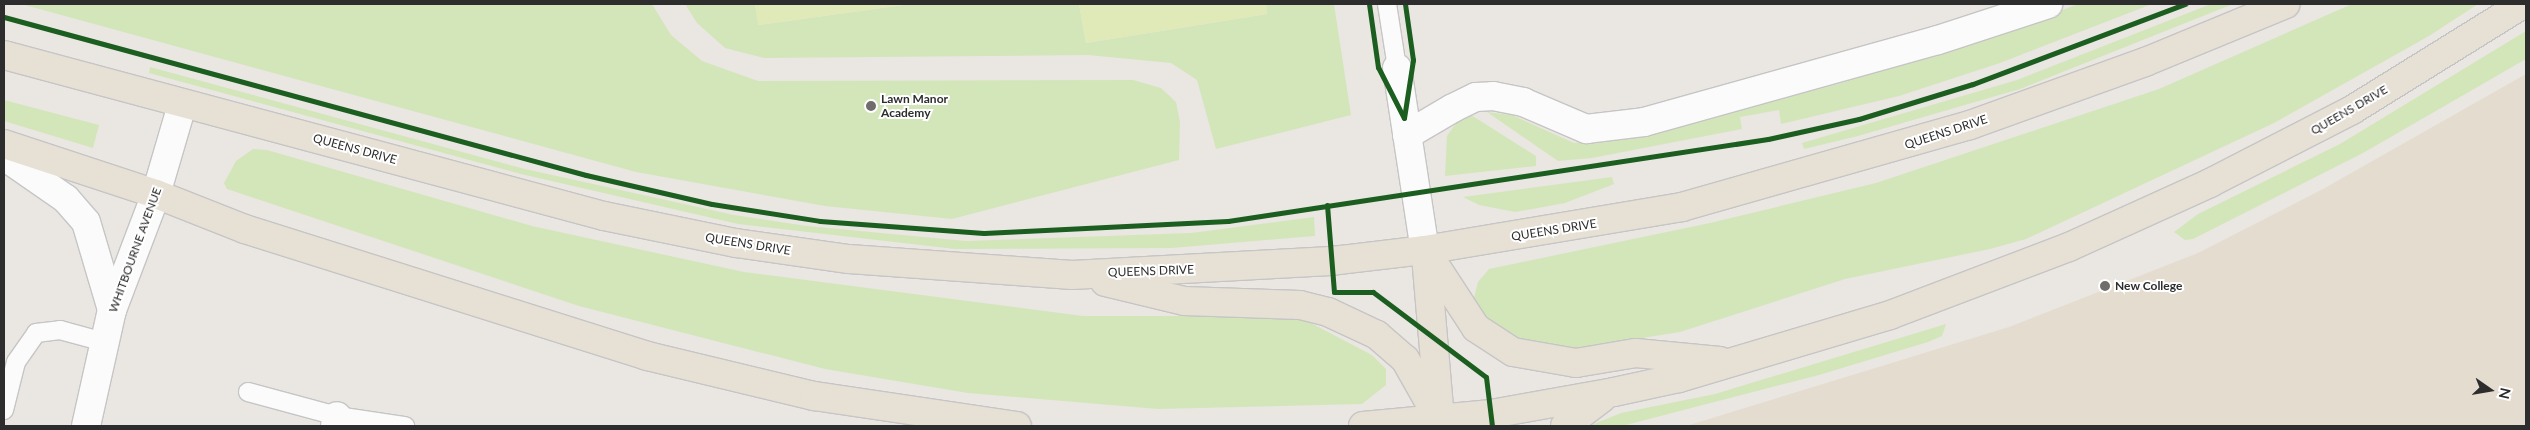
<!DOCTYPE html>
<html>
<head>
<meta charset="utf-8">
<style>
  body { margin:0 }
  #map { position:relative; width:2530px; height:430px; overflow:hidden; background:#eae6e2; font-family:Lato,sans-serif }
  div>[style] { position:absolute }
  [style*='--x'] { left:calc(var(--x)*1px); top:calc(var(--y)*1px); width:calc(var(--w)*1px); rotate:calc(var(--a)*1deg) }
  .education>* { inset:0; background:#e5dcd0 }
  .green>* { inset:0; background:#d3e6ba }
  .pitch>* { inset:0; background:#dfeab8 }
  .roads { filter:drop-shadow(1px 0 #c6c5c5) drop-shadow(-1px 0 #c6c5c5) drop-shadow(0 1px #c6c5c5) drop-shadow(0 -1px #c6c5c5) }
  .service>* { height:18px; margin:-9px; padding:0 9px; transform-origin:9px; border-radius:9px; background:#fcfbfb }
  .minor>* { height:28px; margin:-14px; padding:0 14px; transform-origin:14px; border-radius:14px; background:#fcfbfb }
  .tertiary>* { height:28px; margin:-14px; padding:0 14px; transform-origin:14px; border-radius:14px; background:#fcfbfb }
  .primary>* { height:28px; margin:-14px; padding:0 14px; transform-origin:14px; border-radius:14px; background:#e7e0d4 }
  .cycleway>* { height:5px; margin:-2.5px; padding:0 2.5px; transform-origin:2.5px; border-radius:2.5px; background:#1b5e20 }
  .dots>* { width:14px; height:14px; translate:-50% -50%; box-sizing:border-box; border:2px solid #fff; border-radius:50% }
  span { translate:-50% -50%; white-space:nowrap; text-align:center; line-height:1.15; -webkit-text-stroke:4px #fff; paint-order:stroke }
  .poi-label { font-size:12px; color:#2d2d2d; font-weight:700 }
  .left { translate:0 -50%; text-align:left }
  .street-label { font-size:12px; color:#2d2d2d }
  .frame { position:absolute; inset:0; border:5px solid #2d2d2d; pointer-events:none }
  .north { position:absolute; left:2465px; top:365px; width:50px; height:50px; -webkit-text-stroke:4px #fff; paint-order:stroke; rotate:103deg; font-size:14px; font-weight:700; line-height:20px; text-align:center; color:#2d2d2d }
  .north::after { content:''; display:block; margin:auto; width:18px; height:22px; background:#2d2d2d; clip-path:polygon(50% 0,100% 100%,50% 72%,0 100%) }
</style>
</head>
<body>
<div id="map">
  <div class="education">
    <i style="clip-path:polygon(2526px 74px,2526px 426px,1686px 426px,2009px 327px,2198px 253px,2323px 189px)"></i>
  </div>
  <div class="green">
    <i style="clip-path:polygon(21px 4px,652px 4px,671px 35px,702px 61px,758px 81px,1133px 80px,1161px 88px,1176px 102px,1180px 122px,1179px 160px,952px 219px,825px 206px,636px 172px)"></i>
    <i style="clip-path:polygon(685px 4px,755px 4px,759px 25px,911px 4px,1079px 4px,1086px 43px,1267px 14px,1266px 4px,1334px 4px,1351px 115px,1216px 149px,1197px 80px,1171px 63px,1088px 55px,764px 58px,725px 48px,697px 23px)"></i>
    <i style="clip-path:polygon(2078px 4px,2152px 4px,2000px 63px,1899px 96px,1781px 124px,1779px 110px,1740px 117px,1742px 129px,1592px 158px,1558px 161px,1487px 112px,1512px 115px,1574px 143px,1636px 136px,1838px 84px,1990px 38px)"></i>
    <i style="clip-path:polygon(2211px 4px,2233px 4px,2020px 89px,1858px 136px,1804px 149px,1802px 143px,2017px 80px)"></i>
    <i style="clip-path:polygon(2352px 4px,2478px 4px,2429px 36px,2274px 123px,2026px 239px,1990px 249px,1845px 279px,1680px 332px,1567px 350px,1519px 341px,1484px 319px,1474px 297px,1478px 282px,1489px 269px,1710px 223px,1876px 183px,2159px 89px)"></i>
    <i style="clip-path:polygon(2526px 31px,2526px 59px,2363px 153px,2193px 239px,2185px 240px,2174px 232px,2198px 214px,2340px 144px)"></i>
    <i style="clip-path:polygon(150px 67px,525px 169px,734px 215px,807px 226px,966px 241px,1191px 233px,1314px 217px,1315px 236px,1172px 248px,955px 249px,738px 224px,521px 174px,149px 73px)"></i>
    <i style="clip-path:polygon(4px 100px,99px 125px,93px 148px,4px 121px)"></i>
    <i style="clip-path:polygon(1471px 115px,1536px 156px,1536px 166px,1445px 176px,1447px 136px,1459px 119px)"></i>
    <i style="clip-path:polygon(253px 149px,267px 150px,532px 226px,744px 272px,1083px 316px,1271px 316px,1305px 320px,1372px 355px,1386px 369px,1386px 385px,1362px 404px,1158px 409px,968px 393px,825px 369px,579px 306px,227px 189px,224px 183px,236px 161px)"></i>
    <i style="clip-path:polygon(1612px 177px,1614px 184px,1565px 203px,1515px 212px,1479px 205px,1463px 197px)"></i>
    <i style="clip-path:polygon(1946px 324px,1942px 336px,1928px 342px,1819px 375px,1622px 426px,1589px 426px,1621px 413px,1715px 394px)"></i>
  </div>
  <div class="pitch">
    <i style="clip-path:polygon(755px 4px,911px 4px,758px 25px)"></i>
    <i style="clip-path:polygon(1079px 4px,1266px 4px,1267px 14px,1086px 43px)"></i>
  </div>
  <div class="roads">
    <div class="service">
      <i style="--x:1387;--y:4;--w:65;--a:81.1"></i>
      <i style="--x:248;--y:392;--w:92;--a:15.1"></i>
      <i style="--x:337;--y:416;--w:69;--a:8.4"></i>
      <i style="--x:4;--y:410;--w:49;--a:-76"></i>
      <i style="--x:16;--y:362;--w:35;--a:-55"></i>
      <i style="--x:36;--y:333;--w:24;--a:-7"></i>
      <i style="--x:60;--y:330;--w:46;--a:15.3"></i>
    </div>
    <div class="minor">
      <i style="--x:1397;--y:68;--w:184;--a:81.3"></i>
      <i style="--x:1407;--y:135;--w:53;--a:-30.4"></i>
      <i style="--x:1453;--y:108;--w:25;--a:-26"></i>
      <i style="--x:1476;--y:97;--w:17;--a:-3"></i>
      <i style="--x:1493;--y:96;--w:31;--a:11"></i>
      <i style="--x:1523;--y:102;--w:69;--a:23.2"></i>
      <i style="--x:1586;--y:129;--w:58;--a:-6.9"></i>
      <i style="--x:1644;--y:122;--w:305;--a:-15.6"></i>
      <i style="--x:1938;--y:40;--w:116;--a:-18.1"></i>
      <i style="--x:335;--y:426;--w:10;--a:-79"></i>
    </div>
    <div class="tertiary">
      <i style="--x:4;--y:156;--w:75;--a:34.7"></i>
      <i style="--x:66;--y:199;--w:30;--a:49"></i>
      <i style="--x:86;--y:222;--w:92;--a:73.5"></i>
      <i style="--x:86;--y:426;--w:119;--a:-77.4"></i>
      <i style="--x:112;--y:310;--w:124;--a:-69.2"></i>
      <i style="--x:156;--y:194;--w:93;--a:-73.7"></i>
    </div>
    <div class="primary">
      <i style="--x:4;--y:55;--w:621;--a:15.02"></i>
      <i style="--x:604;--y:216;--w:135;--a:11.6"></i>
      <i style="--x:736;--y:243;--w:114;--a:8.1"></i>
      <i style="--x:849;--y:259;--w:224;--a:4.1"></i>
      <i style="--x:1072;--y:275;--w:259;--a:-3.1"></i>
      <i style="--x:1331;--y:261;--w:95;--a:-6.7"></i>
      <i style="--x:1425;--y:250;--w:261;--a:-9.5"></i>
      <i style="--x:1682;--y:207;--w:299;--a:-15.9"></i>
      <i style="--x:1970;--y:125;--w:186;--a:-19.8"></i>
      <i style="--x:2145;--y:62;--w:152;--a:-22.4"></i>
      <i style="--x:4;--y:144;--w:160;--a:18.2"></i>
      <i style="--x:156;--y:194;--w:96;--a:21.5"></i>
      <i style="--x:245;--y:229;--w:422;--a:17.5"></i>
      <i style="--x:647;--y:356;--w:172;--a:13.5"></i>
      <i style="--x:814;--y:396;--w:205;--a:8.4"></i>
      <i style="--x:1425;--y:250;--w:93;--a:56.8"></i>
      <i style="--x:1476;--y:328;--w:44;--a:33"></i>
      <i style="--x:1513;--y:352;--w:64;--a:9.9"></i>
      <i style="--x:1576;--y:363;--w:61;--a:-9.5"></i>
      <i style="--x:1636;--y:353;--w:84;--a:5.4"></i>
      <i style="--x:1426;--y:256;--w:152;--a:85.1"></i>
      <i style="--x:1105;--y:282;--w:81;--a:13.5"></i>
      <i style="--x:1184;--y:301;--w:116;--a:2"></i>
      <i style="--x:1300;--y:305;--w:29;--a:14"></i>
      <i style="--x:1328;--y:312;--w:54;--a:25.1"></i>
      <i style="--x:1377;--y:335;--w:37;--a:41"></i>
      <i style="--x:1405;--y:359;--w:69;--a:60.5"></i>
      <i style="--x:1363;--y:426;--w:129;--a:-5.4"></i>
      <i style="--x:1491;--y:414;--w:125;--a:-10.1"></i>
      <i style="--x:1614;--y:392;--w:66;--a:-12.2"></i>
      <i style="--x:1679;--y:378;--w:220;--a:-16.6"></i>
      <i style="--x:1890;--y:315;--w:191;--a:-20.8"></i>
      <i style="--x:2069;--y:247;--w:155;--a:-24.4"></i>
      <i style="--x:2210;--y:183;--w:160;--a:-27.2"></i>
      <i style="--x:2352;--y:110;--w:201;--a:-31.8"></i>
      <i style="--x:1565;--y:426;--w:46;--a:-37.1"></i>
    </div>
  </div>
  <div class="cycleway">
    <i style="--x:1369;--y:4;--w:64;--a:81.9"></i>
    <i style="--x:1378;--y:67;--w:57;--a:63"></i>
    <i style="--x:4;--y:17;--w:603;--a:15.19"></i>
    <i style="--x:586;--y:175;--w:129;--a:13"></i>
    <i style="--x:712;--y:204;--w:109;--a:8.9"></i>
    <i style="--x:820;--y:221;--w:164;--a:4.2"></i>
    <i style="--x:984;--y:233;--w:244;--a:-2.8"></i>
    <i style="--x:1228;--y:221;--w:546;--a:-8.63"></i>
    <i style="--x:1768;--y:139;--w:93;--a:-12.4"></i>
    <i style="--x:1859;--y:119;--w:119;--a:-17.1"></i>
    <i style="--x:1973;--y:84;--w:227;--a:-20.7"></i>
    <i style="--x:1404;--y:118;--w:59;--a:-81.2"></i>
    <i style="--x:1413;--y:60;--w:57;--a:-98.1"></i>
    <i style="--x:1327;--y:205;--w:87;--a:85.4"></i>
    <i style="--x:1334;--y:292;--w:39;--a:0"></i>
    <i style="--x:1373;--y:292;--w:141;--a:37"></i>
    <i style="--x:1486;--y:377;--w:49;--a:83"></i>
  </div>
  <div class="dots">
    <i style="left:871px;top:106px;background:#6f6e6c"></i>
    <i style="left:2105px;top:286px;background:#6f6e6c"></i>
  </div>
  <div class="poi-label">
    <span class="left" style="left:881px;top:106px">Lawn Manor<br>Academy</span>
    <span class="left" style="left:2115px;top:286px">New College</span>
  </div>
  <div class="street-label">
    <span style="left:2349px;top:110px;rotate:-30deg">QUEENS DRIVE</span>
    <span style="left:1946px;top:132px;rotate:-18deg">QUEENS DRIVE</span>
    <span style="left:355px;top:149px;rotate:15deg">QUEENS DRIVE</span>
    <span style="left:1554px;top:230px;rotate:-9deg">QUEENS DRIVE</span>
    <span style="left:748px;top:244px;rotate:9deg">QUEENS DRIVE</span>
    <span style="left:135px;top:250px;rotate:-70deg">WHITBOURNE AVENUE</span>
    <span style="left:1151px;top:271px;rotate:-2deg">QUEENS DRIVE</span>
  </div>
  <div class="frame"></div>
  <div class="north">N</div>
</div>
</body>
</html>
